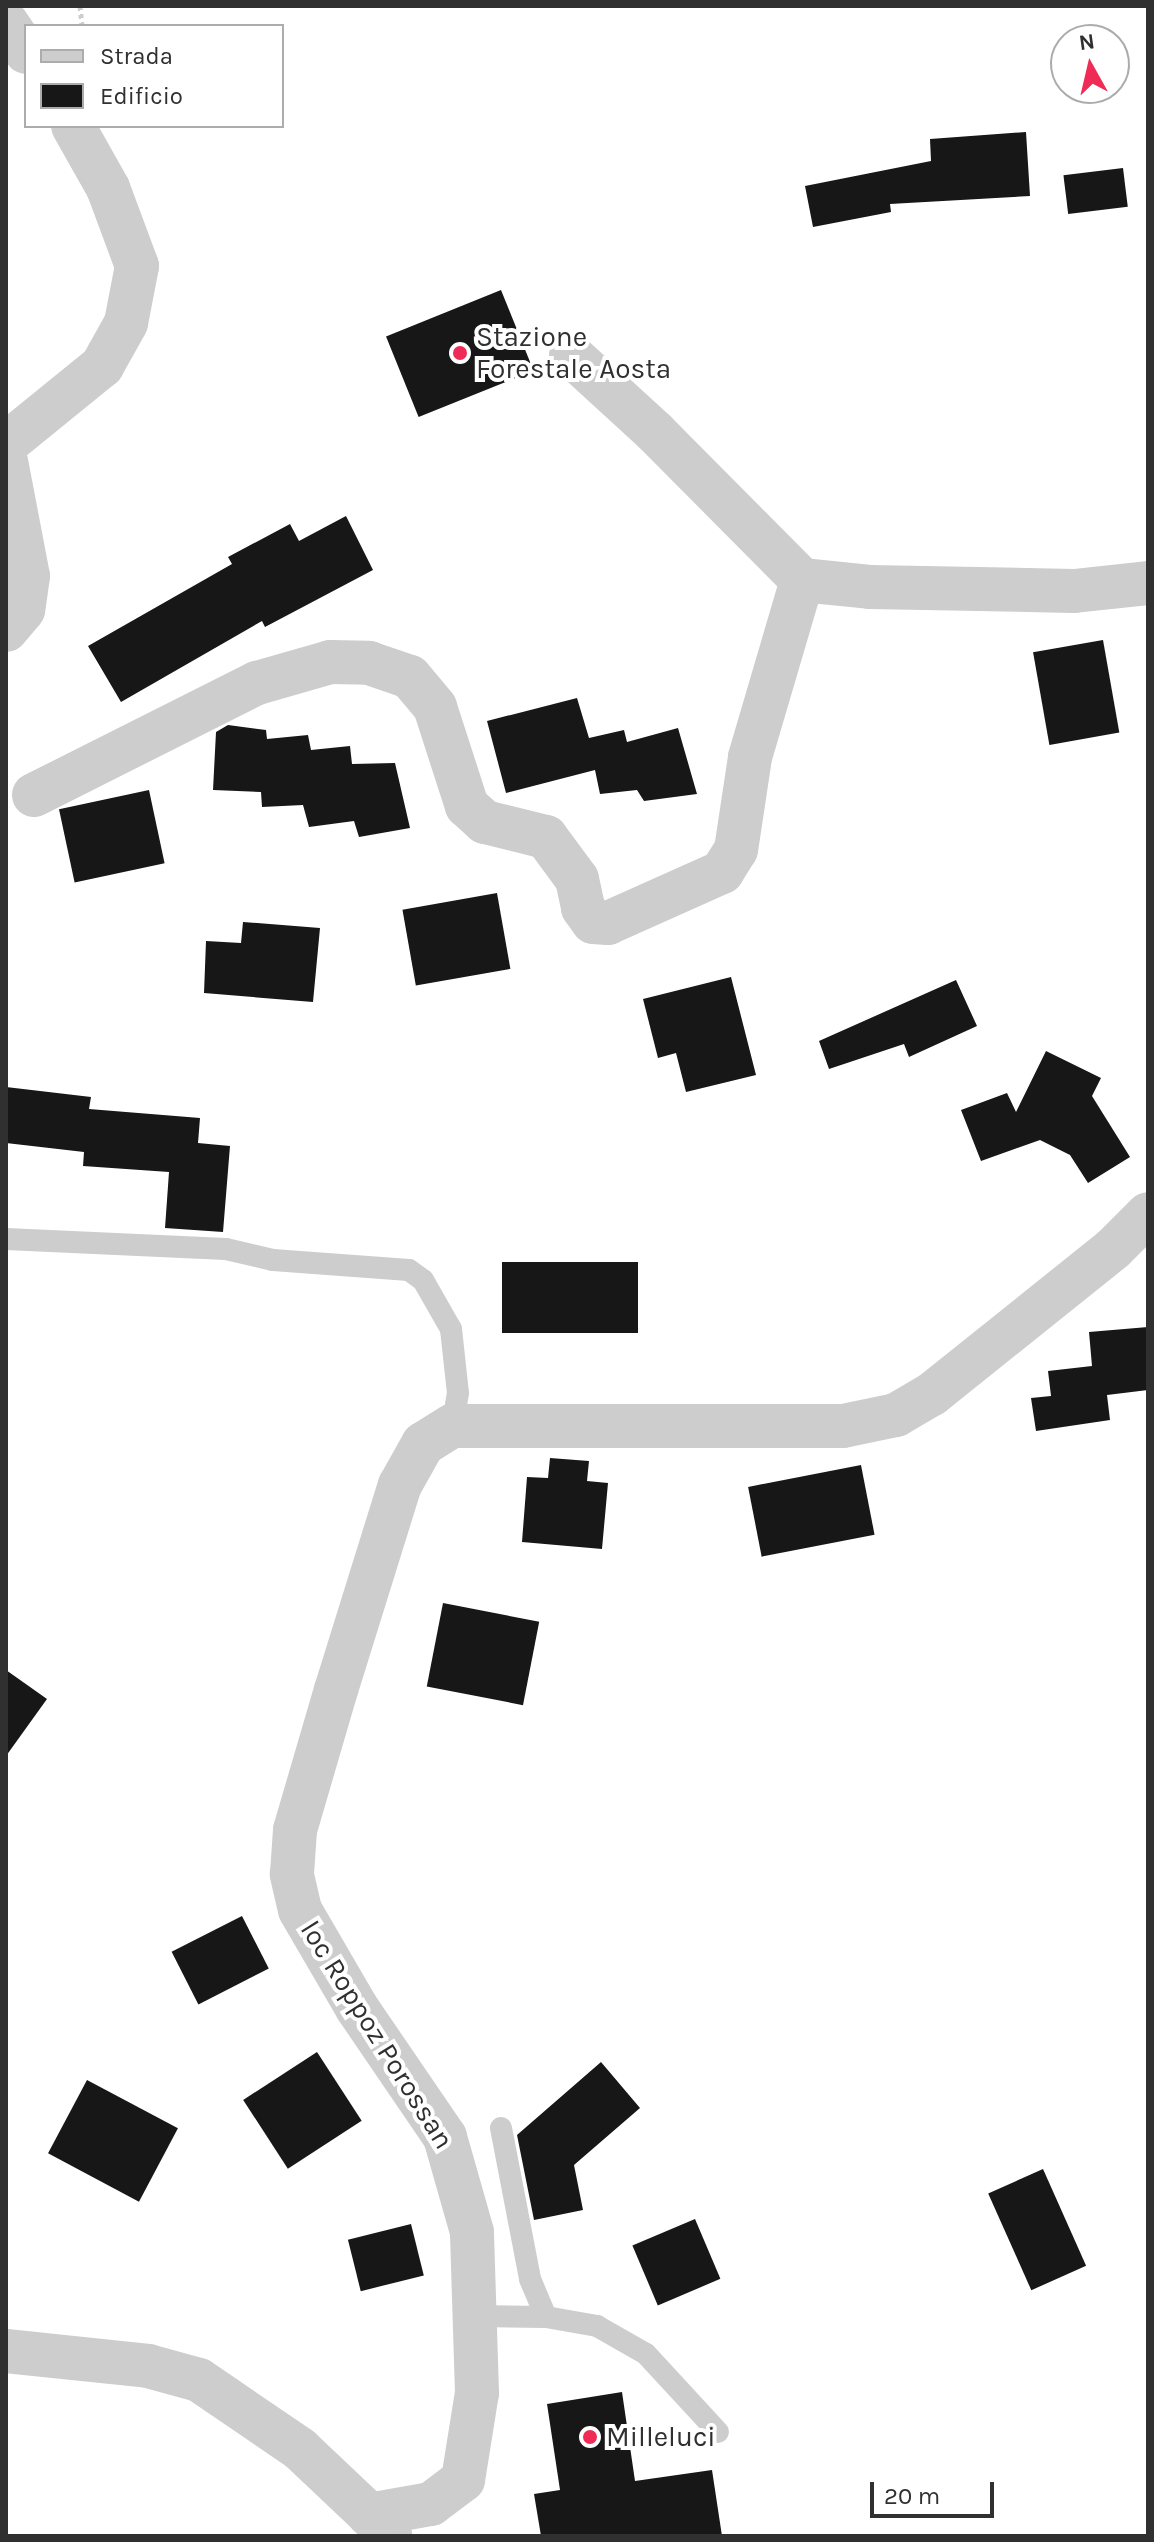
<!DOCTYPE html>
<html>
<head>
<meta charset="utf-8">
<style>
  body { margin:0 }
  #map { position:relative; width:1154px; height:2542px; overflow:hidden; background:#fff; font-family:Karla,sans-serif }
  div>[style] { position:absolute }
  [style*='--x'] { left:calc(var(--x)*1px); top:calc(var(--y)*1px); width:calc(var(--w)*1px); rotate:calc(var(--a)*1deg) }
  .building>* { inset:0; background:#171717; transform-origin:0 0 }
  .path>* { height:5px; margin-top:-2.5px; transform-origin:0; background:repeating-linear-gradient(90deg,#cdcdcd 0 4px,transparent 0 8px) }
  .service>* { height:22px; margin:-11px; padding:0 11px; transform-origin:11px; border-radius:11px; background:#cdcdcd }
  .minor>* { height:44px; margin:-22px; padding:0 22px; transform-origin:22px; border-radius:22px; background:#cdcdcd }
  .dots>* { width:22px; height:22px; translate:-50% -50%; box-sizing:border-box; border:4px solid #fff; border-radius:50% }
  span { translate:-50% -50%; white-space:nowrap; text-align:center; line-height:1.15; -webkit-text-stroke:8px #fff; paint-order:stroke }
  .poi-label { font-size:28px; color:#303030 }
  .left { translate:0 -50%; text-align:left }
  .street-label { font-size:28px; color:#303030 }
  .frame { position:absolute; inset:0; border:8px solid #303030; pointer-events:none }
  .legend { position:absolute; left:24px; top:24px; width:260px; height:104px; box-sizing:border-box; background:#fff; border:2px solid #acacac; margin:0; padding:10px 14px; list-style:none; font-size:24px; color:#303030 }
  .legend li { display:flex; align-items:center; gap:16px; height:40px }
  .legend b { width:40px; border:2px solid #acacac }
  .north { position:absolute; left:1050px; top:24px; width:80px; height:80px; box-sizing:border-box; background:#fff; border:2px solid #acacac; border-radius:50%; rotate:352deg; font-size:22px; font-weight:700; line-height:32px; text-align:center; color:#303030 }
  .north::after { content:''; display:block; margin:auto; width:28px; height:36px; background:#ee2c56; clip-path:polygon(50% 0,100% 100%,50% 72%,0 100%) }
  .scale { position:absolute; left:870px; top:2482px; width:124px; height:36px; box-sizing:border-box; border:4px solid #303030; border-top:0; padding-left:10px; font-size:24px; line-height:28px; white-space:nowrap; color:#303030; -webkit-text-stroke:6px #fff; paint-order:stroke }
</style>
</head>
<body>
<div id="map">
  <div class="building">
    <i style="clip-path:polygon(1026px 132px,1030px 196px,890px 204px,891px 212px,813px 227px,805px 186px,931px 161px,930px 139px)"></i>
    <i style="left:1123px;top:168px;width:39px;height:60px;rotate:83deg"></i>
    <i style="left:501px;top:290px;width:87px;height:124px;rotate:68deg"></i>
    <i style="clip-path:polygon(346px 516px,373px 570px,265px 627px,262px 621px,121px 702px,88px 646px,232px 564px,228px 557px,290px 524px,299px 541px)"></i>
    <i style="left:1103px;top:640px;width:94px;height:71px;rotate:80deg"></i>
    <i style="clip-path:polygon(577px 698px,589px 738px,624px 730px,627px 742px,678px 728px,697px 794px,644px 801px,637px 790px,600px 794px,595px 770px,506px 793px,487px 721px)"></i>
    <i style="clip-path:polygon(228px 725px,266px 730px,267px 739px,308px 735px,311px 750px,350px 746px,352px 764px,395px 763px,410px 828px,359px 837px,354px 821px,309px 827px,303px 805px,262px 807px,261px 792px,213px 790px,216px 732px)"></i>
    <i style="left:149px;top:790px;width:75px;height:92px;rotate:78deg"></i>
    <i style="left:497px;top:893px;width:77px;height:96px;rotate:80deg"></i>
    <i style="clip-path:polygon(243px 922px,320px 928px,313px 1002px,204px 993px,206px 941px,241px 943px)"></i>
    <i style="clip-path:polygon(731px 977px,756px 1075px,686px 1092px,676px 1053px,658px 1058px,643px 999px)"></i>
    <i style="clip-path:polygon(956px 980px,977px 1026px,909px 1057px,904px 1044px,829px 1069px,819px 1041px)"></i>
    <i style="clip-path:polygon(1046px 1051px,1101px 1078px,1092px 1096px,1130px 1157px,1088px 1183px,1070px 1155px,1040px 1140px,981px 1161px,961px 1110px,1007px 1093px,1016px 1112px)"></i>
    <i style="clip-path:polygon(6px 1087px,91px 1097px,89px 1109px,200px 1118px,198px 1143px,230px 1146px,223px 1232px,165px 1228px,169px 1172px,83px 1166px,84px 1152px,6px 1143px)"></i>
    <i style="left:502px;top:1262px;width:136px;height:71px"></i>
    <i style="clip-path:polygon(1148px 1327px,1148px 1390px,1107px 1395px,1110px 1420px,1036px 1431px,1031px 1398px,1051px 1396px,1048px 1371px,1092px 1366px,1089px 1332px)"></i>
    <i style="clip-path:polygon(550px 1458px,589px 1461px,587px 1481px,608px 1483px,602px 1549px,522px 1542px,527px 1477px,548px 1478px)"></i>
    <i style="left:861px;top:1465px;width:71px;height:115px;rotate:79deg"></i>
    <i style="left:443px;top:1603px;width:98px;height:85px;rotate:11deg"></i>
    <i style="clip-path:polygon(6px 1670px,47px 1699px,6px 1756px)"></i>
    <i style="left:242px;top:1916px;width:59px;height:79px;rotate:63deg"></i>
    <i style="left:317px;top:2052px;width:82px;height:88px;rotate:57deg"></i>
    <i style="clip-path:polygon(601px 2062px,640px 2108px,574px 2165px,583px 2210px,534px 2220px,517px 2135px)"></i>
    <i style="left:87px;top:2080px;width:103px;height:83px;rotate:28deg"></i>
    <i style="left:1043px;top:2169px;width:106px;height:60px;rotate:66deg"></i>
    <i style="left:695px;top:2219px;width:65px;height:68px;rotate:67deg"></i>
    <i style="left:411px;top:2224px;width:53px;height:65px;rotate:76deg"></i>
    <i style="clip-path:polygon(622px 2392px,635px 2481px,712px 2470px,722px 2536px,541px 2536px,534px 2494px,560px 2490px,547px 2404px)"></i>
  </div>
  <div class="path">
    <i style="--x:80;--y:6;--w:20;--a:84"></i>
  </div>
  <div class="service">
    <i style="--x:6;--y:1239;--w:220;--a:2.6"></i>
    <i style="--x:226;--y:1249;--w:48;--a:13.2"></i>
    <i style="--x:273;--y:1260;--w:136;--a:4.2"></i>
    <i style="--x:409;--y:1270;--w:17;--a:36"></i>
    <i style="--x:423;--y:1280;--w:56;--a:60.3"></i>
    <i style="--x:451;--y:1329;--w:64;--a:83.8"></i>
    <i style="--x:458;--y:1393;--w:34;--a:100"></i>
    <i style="--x:501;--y:2128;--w:154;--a:79.1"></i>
    <i style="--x:530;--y:2279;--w:41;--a:67.2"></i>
    <i style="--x:473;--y:2316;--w:73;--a:0.8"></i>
    <i style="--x:546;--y:2317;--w:52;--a:10"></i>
    <i style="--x:597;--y:2326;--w:56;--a:29.7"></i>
    <i style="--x:646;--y:2354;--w:106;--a:47.3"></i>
  </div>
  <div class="minor">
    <i style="--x:6;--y:22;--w:36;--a:56"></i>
    <i style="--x:571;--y:355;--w:114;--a:42.5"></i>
    <i style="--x:655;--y:432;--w:209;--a:45.2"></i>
    <i style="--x:802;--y:580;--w:68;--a:5.9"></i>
    <i style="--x:870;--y:587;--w:204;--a:1.1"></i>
    <i style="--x:1074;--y:591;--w:74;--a:-6.2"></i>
    <i style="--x:6;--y:444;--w:124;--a:-39.1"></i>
    <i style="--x:102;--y:366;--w:49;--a:-60.8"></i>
    <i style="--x:126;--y:323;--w:58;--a:-79.1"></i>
    <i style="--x:137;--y:266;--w:83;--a:-110.4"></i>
    <i style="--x:108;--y:188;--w:71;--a:-119.4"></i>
    <i style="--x:6;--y:461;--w:117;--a:79.2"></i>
    <i style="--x:28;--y:576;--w:34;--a:98"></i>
    <i style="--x:23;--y:610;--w:26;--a:130"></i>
    <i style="--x:34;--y:795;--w:250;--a:-26.7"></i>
    <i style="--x:257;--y:683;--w:76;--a:-16"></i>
    <i style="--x:330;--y:662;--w:39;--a:1"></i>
    <i style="--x:369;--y:663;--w:43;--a:18.9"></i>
    <i style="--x:410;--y:677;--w:39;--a:50"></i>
    <i style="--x:435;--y:707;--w:104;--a:72.1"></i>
    <i style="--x:467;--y:806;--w:24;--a:42"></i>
    <i style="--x:485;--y:822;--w:63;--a:13.8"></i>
    <i style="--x:546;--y:837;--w:52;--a:53.6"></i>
    <i style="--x:577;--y:879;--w:30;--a:78"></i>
    <i style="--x:583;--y:908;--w:17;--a:54"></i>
    <i style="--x:593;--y:922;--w:15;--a:4"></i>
    <i style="--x:608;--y:923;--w:125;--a:-24.1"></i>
    <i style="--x:722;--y:872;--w:26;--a:-58"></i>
    <i style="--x:736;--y:850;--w:94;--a:-81.4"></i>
    <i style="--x:750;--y:757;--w:184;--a:-73.6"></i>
    <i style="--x:6;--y:2351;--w:143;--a:6"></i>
    <i style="--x:148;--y:2366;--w:53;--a:15.4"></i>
    <i style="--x:199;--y:2380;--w:122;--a:34.3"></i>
    <i style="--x:300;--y:2449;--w:124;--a:43.4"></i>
    <i style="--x:369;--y:2515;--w:63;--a:-10.1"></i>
    <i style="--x:431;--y:2504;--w:40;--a:-37"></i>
    <i style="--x:463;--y:2480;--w:88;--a:-80.9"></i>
    <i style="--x:477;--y:2393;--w:161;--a:-91.8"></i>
    <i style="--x:472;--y:2232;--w:99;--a:-105.9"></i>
    <i style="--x:445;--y:2137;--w:156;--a:-124.3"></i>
    <i style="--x:357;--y:2008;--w:113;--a:-120.2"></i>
    <i style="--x:300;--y:1910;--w:37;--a:-103"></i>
    <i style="--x:292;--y:1874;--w:44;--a:-86.1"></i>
    <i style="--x:295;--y:1830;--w:146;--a:-73.7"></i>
    <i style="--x:336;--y:1690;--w:215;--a:-72.7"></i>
    <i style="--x:400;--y:1485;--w:47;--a:-60.7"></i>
    <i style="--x:423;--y:1444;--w:34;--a:-32"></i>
    <i style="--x:452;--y:1426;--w:391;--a:0"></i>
    <i style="--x:843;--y:1426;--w:54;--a:-11.7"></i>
    <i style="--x:896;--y:1415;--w:42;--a:-30.3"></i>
    <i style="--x:932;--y:1394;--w:232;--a:-38.7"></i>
    <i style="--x:1113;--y:1249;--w:49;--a:-45"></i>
  </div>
  <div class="dots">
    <i style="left:460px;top:353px;background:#ee2c56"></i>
    <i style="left:590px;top:2437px;background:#ee2c56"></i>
  </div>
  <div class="poi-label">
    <span class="left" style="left:476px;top:353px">Stazione<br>Forestale Aosta</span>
    <span class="left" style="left:606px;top:2437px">Milleluci</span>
  </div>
  <div class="street-label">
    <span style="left:377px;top:2035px;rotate:58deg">loc Roppoz Porossan</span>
  </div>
  <div class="frame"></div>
  <ul class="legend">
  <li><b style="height:10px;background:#cdcdcd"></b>Strada</li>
  <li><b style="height:22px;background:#171717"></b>Edificio</li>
  </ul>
  <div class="north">N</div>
  <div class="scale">20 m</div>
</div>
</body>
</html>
